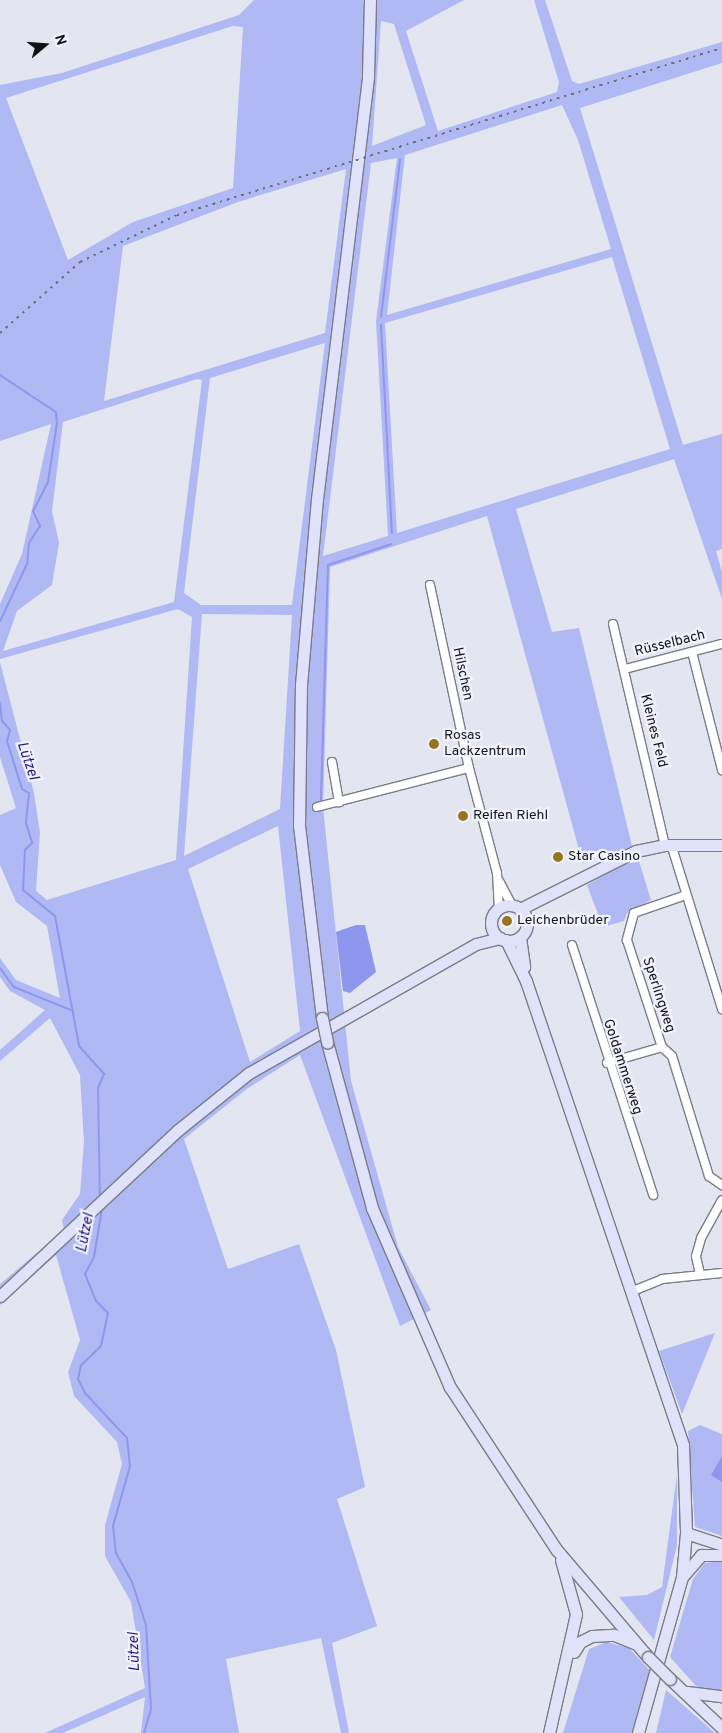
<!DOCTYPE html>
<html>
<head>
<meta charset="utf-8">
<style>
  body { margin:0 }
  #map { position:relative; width:722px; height:1733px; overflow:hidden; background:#e3e5f0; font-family:Overpass,sans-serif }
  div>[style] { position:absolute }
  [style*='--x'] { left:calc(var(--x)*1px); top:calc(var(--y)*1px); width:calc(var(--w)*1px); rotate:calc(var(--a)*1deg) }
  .green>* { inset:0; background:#b0b9f3 }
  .water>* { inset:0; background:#8d97ee }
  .stream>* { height:2px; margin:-1px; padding:0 1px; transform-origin:1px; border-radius:1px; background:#8d97ee }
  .roads { filter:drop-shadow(1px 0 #7b7c86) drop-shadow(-1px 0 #7b7c86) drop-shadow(0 1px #7b7c86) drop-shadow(0 -1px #7b7c86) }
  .street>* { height:8px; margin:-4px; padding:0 4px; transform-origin:4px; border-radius:4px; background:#fff }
  .secondary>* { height:11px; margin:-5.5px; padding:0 5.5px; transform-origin:5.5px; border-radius:5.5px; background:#e0e2fa }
  .secondary>.ring { margin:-5.5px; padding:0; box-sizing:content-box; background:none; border:11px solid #e0e2fa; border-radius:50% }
  .rail>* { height:2px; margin-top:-1px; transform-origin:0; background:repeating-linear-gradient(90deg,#707178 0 2.5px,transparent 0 7.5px) }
  .bridges { filter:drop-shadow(1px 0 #7b7c86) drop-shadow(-1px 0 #7b7c86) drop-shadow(0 1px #7b7c86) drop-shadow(0 -1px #7b7c86) }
  .secondary-bridge>* { height:11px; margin:-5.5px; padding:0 5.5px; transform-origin:5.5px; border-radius:5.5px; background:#e0e2fa }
  .dots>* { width:14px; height:14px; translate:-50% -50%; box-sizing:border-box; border:2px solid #f0f2fd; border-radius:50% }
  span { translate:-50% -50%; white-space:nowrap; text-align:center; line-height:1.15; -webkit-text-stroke:4.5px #f0f2fd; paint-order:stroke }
  .street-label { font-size:14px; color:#121317 }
  .poi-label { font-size:14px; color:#121317 }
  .left { translate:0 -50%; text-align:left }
  .water-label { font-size:15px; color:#261a7e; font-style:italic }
  .north { position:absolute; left:20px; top:20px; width:50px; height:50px; -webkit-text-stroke:4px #f0f2fd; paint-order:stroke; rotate:72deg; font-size:14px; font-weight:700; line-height:20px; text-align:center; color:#121317 }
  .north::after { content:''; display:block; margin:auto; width:18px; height:22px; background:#121317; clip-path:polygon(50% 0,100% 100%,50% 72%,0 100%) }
</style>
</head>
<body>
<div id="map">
  <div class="green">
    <i style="clip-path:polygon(evenodd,254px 0,464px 0,406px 31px,438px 131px,557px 92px,559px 82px,534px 0,545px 0,572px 81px,579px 84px,722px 42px,722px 63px,580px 108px,683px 445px,722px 434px,722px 549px,716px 551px,722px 572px,722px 599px,674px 459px,516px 509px,552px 632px,579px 628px,632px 846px,608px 857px,601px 849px,588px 855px,583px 864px,487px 516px,330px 567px,323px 807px,351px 1081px,398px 1247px,431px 1310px,400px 1326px,300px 1055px,248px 1088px,184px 1139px,228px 1269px,299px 1244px,336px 1350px,365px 1487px,337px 1499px,377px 1626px,332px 1643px,349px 1733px,341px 1733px,321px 1638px,226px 1659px,239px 1733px,141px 1733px,145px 1697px,63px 1733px,45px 1733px,145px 1688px,131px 1602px,105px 1556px,105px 1525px,122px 1464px,117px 1442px,74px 1396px,68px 1372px,80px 1340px,56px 1255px,0 1305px,0 1284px,64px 1230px,62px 1220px,80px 1194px,84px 1142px,80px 1075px,50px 1018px,0 1061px,0 1050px,45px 1010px,10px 991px,0 977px,0 958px,16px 980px,60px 998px,47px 926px,16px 902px,0 865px,0 815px,16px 808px,0 757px,0 662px,34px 793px,40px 833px,36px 891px,47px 900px,176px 860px,192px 617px,178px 609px,0 659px,0 604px,22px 554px,51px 424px,0 441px,0 85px,62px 73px,239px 15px,254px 0,381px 21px,394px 24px,426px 125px,372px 146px,381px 21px,254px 0,233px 26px,243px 27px,233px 188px,133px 222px,68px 260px,6px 98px,233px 26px,254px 0,562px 105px,578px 140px,611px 249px,387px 315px,405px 155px,562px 105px,254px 0,397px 158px,376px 321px,388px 536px,323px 556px,371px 163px,397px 158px,254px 0,346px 169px,325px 333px,104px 401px,123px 246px,238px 202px,346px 169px,254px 0,612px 257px,670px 449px,397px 533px,385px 323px,612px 257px,254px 0,325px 343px,292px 605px,201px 605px,184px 593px,210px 378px,325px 343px,254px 0,197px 379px,202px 380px,174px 602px,3px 651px,17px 611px,52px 585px,59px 543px,52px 511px,63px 422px,197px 379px,254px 0,202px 614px,292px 615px,280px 809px,184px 856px,202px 614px,254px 0,278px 826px,300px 1031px,250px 1062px,188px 869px,278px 826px)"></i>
    <i style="clip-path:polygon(639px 861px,651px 900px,627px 913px,624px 921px,603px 927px,587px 885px,619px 866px)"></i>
    <i style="clip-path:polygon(715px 1333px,682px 1414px,659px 1351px)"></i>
    <i style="clip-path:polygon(700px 1425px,722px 1434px,722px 1536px,695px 1527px,688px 1431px)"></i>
    <i style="clip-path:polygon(677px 1474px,677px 1545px,654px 1640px,619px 1597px,647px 1595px,662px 1587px)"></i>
    <i style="clip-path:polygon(722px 1561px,722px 1690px,714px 1692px,697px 1687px,670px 1657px,693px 1579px,705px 1563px)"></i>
    <i style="clip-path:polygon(607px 1642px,629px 1648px,652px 1673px,633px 1733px,563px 1733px,589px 1649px)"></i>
    <i style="clip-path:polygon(666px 1690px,715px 1733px,656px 1733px)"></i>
  </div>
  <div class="water">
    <i style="clip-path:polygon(356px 925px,365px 925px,376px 972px,350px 993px,343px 991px,336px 932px)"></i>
    <i style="clip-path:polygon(722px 1456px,722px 1482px,711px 1475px)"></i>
  </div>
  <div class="stream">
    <i style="--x:381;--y:317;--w:159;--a:-83.1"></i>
    <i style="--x:381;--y:325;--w:208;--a:87"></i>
    <i style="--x:0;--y:375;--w:67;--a:33.5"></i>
    <i style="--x:56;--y:412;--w:11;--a:85"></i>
    <i style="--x:57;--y:423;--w:60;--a:98.7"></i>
    <i style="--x:48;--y:482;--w:33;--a:117"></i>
    <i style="--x:33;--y:511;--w:17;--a:65"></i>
    <i style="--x:40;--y:526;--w:20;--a:123"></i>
    <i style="--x:29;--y:543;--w:21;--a:95"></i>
    <i style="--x:27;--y:564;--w:63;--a:115.3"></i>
    <i style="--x:0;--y:703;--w:18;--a:84"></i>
    <i style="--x:2;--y:721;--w:12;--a:48"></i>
    <i style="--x:10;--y:730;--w:11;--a:105"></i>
    <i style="--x:7;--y:741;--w:50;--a:72.6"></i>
    <i style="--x:22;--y:789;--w:8;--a:30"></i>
    <i style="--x:29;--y:793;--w:30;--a:96"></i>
    <i style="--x:26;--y:823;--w:21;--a:73"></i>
    <i style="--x:32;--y:843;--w:10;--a:135"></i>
    <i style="--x:25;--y:850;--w:40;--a:92.9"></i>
    <i style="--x:23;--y:890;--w:41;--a:39.1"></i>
    <i style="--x:55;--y:916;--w:132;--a:79.5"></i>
    <i style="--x:79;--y:1046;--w:38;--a:48"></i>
    <i style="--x:104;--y:1074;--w:15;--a:113"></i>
    <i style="--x:98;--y:1088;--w:110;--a:89"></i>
    <i style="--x:321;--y:800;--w:235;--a:-88.3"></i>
    <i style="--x:328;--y:565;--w:67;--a:-18.2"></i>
    <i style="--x:0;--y:968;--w:24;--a:54"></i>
    <i style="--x:14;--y:987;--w:61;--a:22"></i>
    <i style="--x:102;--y:1208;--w:50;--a:99.3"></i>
    <i style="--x:94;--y:1257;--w:19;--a:118"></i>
    <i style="--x:85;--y:1274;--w:29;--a:68"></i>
    <i style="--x:96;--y:1301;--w:17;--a:45"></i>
    <i style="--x:108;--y:1313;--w:34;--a:102"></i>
    <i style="--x:101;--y:1346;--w:28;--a:136"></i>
    <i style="--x:81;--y:1365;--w:14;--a:102"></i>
    <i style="--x:78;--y:1379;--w:16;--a:63"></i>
    <i style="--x:85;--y:1393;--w:62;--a:47"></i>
    <i style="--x:127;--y:1438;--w:28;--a:84"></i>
    <i style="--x:130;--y:1466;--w:62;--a:105.8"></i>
    <i style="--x:113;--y:1526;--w:27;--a:84"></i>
    <i style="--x:116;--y:1553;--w:33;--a:61"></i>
    <i style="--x:132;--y:1582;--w:45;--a:72"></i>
    <i style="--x:146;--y:1625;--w:84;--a:86.6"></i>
    <i style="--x:151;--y:1709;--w:25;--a:106"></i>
  </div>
  <div class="roads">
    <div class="street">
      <i style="--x:430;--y:585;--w:187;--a:78"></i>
      <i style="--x:469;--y:768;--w:109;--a:75.1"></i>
      <i style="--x:497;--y:873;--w:35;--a:87"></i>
      <i style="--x:613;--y:624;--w:227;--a:76.8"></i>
      <i style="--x:692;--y:652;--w:122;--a:75.7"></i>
      <i style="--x:625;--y:669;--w:100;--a:-14.5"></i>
      <i style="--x:332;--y:762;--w:41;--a:80.1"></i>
      <i style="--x:317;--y:807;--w:157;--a:-14.4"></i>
      <i style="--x:671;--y:844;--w:173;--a:72.8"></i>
      <i style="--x:499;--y:881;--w:27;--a:62"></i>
      <i style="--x:686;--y:895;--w:55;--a:160.9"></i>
      <i style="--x:634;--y:913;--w:28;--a:105"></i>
      <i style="--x:627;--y:940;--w:113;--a:71.9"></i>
      <i style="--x:662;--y:1047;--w:13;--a:42"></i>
      <i style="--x:672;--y:1056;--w:126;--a:72.9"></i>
      <i style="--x:709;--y:1176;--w:16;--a:35"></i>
      <i style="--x:572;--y:945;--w:263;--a:72"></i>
      <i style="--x:607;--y:1063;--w:57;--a:-16.2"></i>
      <i style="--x:700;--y:1274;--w:18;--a:-103"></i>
      <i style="--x:696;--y:1256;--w:19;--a:-74"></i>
      <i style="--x:701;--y:1238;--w:43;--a:-61.1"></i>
      <i style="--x:633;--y:1291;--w:31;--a:-22"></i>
      <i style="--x:662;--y:1279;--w:60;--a:-5.7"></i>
    </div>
    <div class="secondary">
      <i class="ring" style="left:491px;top:905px;width:25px;height:25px"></i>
      <i style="--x:520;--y:909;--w:130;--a:-26.6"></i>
      <i style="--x:636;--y:851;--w:30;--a:-12"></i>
      <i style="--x:665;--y:845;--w:57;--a:0"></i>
      <i style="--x:520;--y:937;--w:30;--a:82"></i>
      <i style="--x:506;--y:940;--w:46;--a:64"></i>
      <i style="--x:526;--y:981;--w:490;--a:71.3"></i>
      <i style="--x:683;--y:1445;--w:88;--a:88"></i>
      <i style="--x:686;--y:1533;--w:44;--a:95.2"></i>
      <i style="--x:682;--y:1577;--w:162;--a:105.8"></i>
      <i style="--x:322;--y:1018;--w:193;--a:-96.8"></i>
      <i style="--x:299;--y:826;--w:141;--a:-89.2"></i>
      <i style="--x:301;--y:685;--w:187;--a:-85.1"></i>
      <i style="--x:317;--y:499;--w:426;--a:-83.1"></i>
      <i style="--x:368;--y:76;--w:76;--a:-88.5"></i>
      <i style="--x:327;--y:1042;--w:172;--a:74.8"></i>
      <i style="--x:372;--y:1208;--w:195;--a:66.5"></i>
      <i style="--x:450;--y:1387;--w:194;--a:56.8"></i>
      <i style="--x:556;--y:1549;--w:142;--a:49.6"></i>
      <i style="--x:0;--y:1296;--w:243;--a:-43"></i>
      <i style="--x:178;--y:1130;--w:91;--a:-38.8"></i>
      <i style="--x:249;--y:1073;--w:261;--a:-29.6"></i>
      <i style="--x:476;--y:944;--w:25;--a:-14"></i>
      <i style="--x:686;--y:1533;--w:38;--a:18"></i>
      <i style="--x:683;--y:1576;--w:28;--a:-49"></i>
      <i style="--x:701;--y:1555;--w:21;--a:0"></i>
      <i style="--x:574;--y:1652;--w:12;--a:-59"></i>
      <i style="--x:580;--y:1642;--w:13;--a:-27"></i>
      <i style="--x:592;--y:1636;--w:22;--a:-3"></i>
      <i style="--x:614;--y:1635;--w:22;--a:22"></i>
      <i style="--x:670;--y:1679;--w:71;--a:43.3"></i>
      <i style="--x:687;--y:1692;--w:35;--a:7"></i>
      <i style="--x:549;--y:1733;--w:122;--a:-77.2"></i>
      <i style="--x:576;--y:1614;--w:56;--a:-105.5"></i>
    </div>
  </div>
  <div class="rail">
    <i style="--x:0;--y:333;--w:107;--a:-41.6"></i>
    <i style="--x:80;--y:262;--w:108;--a:-25.9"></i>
    <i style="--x:177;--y:215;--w:570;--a:-17.04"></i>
  </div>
  <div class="bridges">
    <div class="secondary-bridge">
      <i style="--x:322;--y:1018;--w:25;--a:78"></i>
      <i style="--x:648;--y:1657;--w:31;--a:45"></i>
    </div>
  </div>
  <div class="dots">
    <i style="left:434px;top:744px;background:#95751d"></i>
    <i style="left:463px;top:816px;background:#95751d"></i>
    <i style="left:558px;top:857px;background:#95751d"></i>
    <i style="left:507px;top:921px;background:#95751d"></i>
  </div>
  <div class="street-label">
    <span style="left:670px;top:644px;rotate:-14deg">Rüsselbach</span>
    <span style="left:462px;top:674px;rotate:78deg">Hilschen</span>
    <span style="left:653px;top:731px;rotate:76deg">Kleines Feld</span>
    <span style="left:658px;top:995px;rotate:72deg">Sperlingweg</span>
    <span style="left:622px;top:1067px;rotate:72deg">Goldammerweg</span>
  </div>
  <div class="poi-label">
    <span class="left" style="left:444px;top:744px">Rosas<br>Lackzentrum</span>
    <span class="left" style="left:473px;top:816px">Reifen Riehl</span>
    <span class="left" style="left:568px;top:857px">Star Casino</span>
    <span class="left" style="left:517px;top:921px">Leichenbrüder</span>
  </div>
  <div class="water-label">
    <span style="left:27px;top:761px;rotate:71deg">Lützel</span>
    <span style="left:86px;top:1233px;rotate:-79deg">Lützel</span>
    <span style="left:135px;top:1652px;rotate:-92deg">Lützel</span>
  </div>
  <div class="north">N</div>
</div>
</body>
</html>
